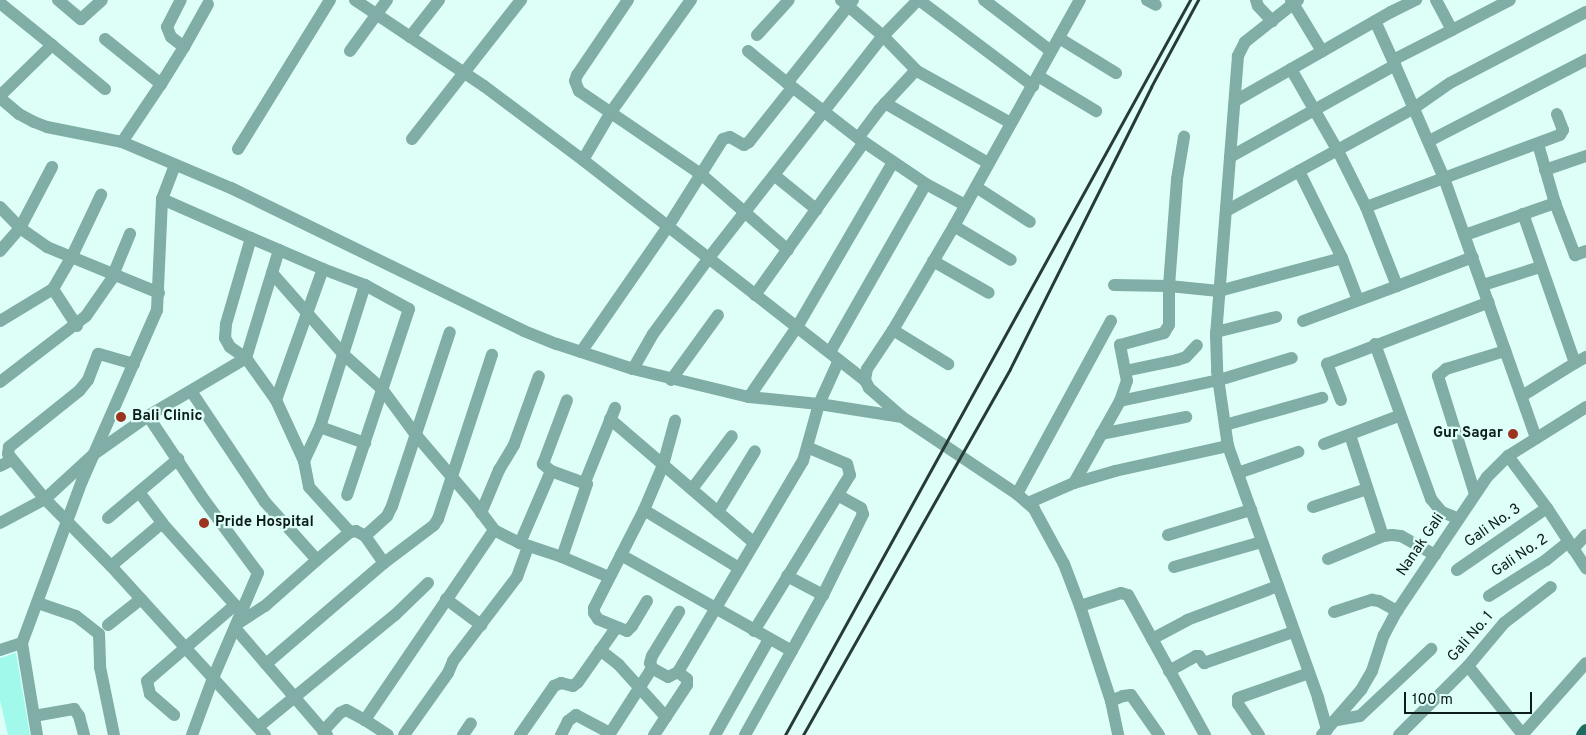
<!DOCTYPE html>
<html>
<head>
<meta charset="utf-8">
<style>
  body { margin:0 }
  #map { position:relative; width:1586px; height:735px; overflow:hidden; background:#defff8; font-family:Overpass,sans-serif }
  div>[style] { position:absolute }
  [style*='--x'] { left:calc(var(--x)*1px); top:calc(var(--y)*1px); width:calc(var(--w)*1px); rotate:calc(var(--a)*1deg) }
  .green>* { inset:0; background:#a0f9ea }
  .minor>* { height:12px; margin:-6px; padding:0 6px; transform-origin:6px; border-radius:6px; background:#80ada5 }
  .major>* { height:15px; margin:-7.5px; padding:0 7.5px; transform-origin:7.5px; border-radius:7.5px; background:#1d6c61 }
  .rail>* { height:2.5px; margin:-1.25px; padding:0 1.25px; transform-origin:1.25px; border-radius:1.25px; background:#283a37 }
  .dots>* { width:14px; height:14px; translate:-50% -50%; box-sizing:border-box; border:2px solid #defff8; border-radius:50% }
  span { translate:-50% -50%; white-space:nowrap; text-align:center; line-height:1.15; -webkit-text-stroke:4.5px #defff8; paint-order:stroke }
  .poi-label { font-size:15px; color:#0c1c19; font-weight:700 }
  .left { translate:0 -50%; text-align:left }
  .right { translate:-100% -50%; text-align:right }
  .street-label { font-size:15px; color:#0c1c19 }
  .scale { position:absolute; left:1404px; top:692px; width:128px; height:22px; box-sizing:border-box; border:2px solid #0c1c19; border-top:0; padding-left:6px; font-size:15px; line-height:18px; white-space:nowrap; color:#0c1c19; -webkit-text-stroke:4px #defff8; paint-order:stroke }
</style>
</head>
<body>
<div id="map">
  <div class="green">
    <i style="clip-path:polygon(16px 653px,30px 735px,8px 735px,0 700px,0 658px)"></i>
  </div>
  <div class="minor">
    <i style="--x:58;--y:0;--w:30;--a:40"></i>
    <i style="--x:81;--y:19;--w:28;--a:-42"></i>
    <i style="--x:355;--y:0;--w:155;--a:33.7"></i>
    <i style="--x:484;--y:86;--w:124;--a:36.8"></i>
    <i style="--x:583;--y:160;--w:358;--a:38"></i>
    <i style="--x:865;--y:380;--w:9;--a:63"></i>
    <i style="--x:869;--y:388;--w:44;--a:41.3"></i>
    <i style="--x:628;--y:0;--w:91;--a:124.2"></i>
    <i style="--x:577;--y:75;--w:6;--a:108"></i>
    <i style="--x:575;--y:81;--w:11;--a:68"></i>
    <i style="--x:579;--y:91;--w:149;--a:34.3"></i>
    <i style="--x:702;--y:175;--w:114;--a:41.1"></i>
    <i style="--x:841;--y:0;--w:55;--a:40.6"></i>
    <i style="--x:883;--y:36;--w:49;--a:45.8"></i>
    <i style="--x:917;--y:71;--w:107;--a:29"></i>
    <i style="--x:919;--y:0;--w:143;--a:37"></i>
    <i style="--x:984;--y:0;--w:84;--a:37.3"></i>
    <i style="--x:1147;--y:0;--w:10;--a:29"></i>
    <i style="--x:1256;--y:0;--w:6;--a:72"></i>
    <i style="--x:1258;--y:6;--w:21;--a:47"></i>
    <i style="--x:1291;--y:0;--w:60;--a:58.7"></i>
    <i style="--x:1298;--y:0;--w:68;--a:141.6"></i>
    <i style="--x:1245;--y:42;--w:16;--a:117"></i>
    <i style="--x:1238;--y:56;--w:281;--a:94.5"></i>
    <i style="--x:1216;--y:336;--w:35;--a:88"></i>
    <i style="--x:1217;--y:371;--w:76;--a:81.7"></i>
    <i style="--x:1228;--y:446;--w:268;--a:70.3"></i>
    <i style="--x:1318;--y:698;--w:33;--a:74"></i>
    <i style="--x:1436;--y:0;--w:34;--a:62"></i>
    <i style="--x:1452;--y:30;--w:65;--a:-27.3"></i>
    <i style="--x:0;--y:3;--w:67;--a:38.9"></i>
    <i style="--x:52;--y:45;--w:73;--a:135.6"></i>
    <i style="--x:757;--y:35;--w:47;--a:-47.6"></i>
    <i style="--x:410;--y:37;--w:47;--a:-51.9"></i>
    <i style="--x:1059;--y:38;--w:67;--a:31.6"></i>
    <i style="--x:105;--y:39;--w:72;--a:38.8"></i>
    <i style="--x:161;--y:84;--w:70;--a:123.9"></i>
    <i style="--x:52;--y:45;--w:69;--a:39.7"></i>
    <i style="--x:184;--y:47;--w:49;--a:-60.8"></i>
    <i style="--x:350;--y:51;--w:63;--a:-54"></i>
    <i style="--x:748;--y:51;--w:50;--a:39.4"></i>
    <i style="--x:1393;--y:60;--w:66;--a:-27"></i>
    <i style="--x:1395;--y:65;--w:123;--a:66.6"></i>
    <i style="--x:1444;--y:178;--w:276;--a:70.5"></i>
    <i style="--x:1291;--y:69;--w:95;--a:60.2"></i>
    <i style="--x:1338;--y:151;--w:63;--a:63.4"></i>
    <i style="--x:1366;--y:207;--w:207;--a:-20.4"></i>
    <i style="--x:1560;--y:135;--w:6;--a:-59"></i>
    <i style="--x:1563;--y:130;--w:17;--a:-111"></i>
    <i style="--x:1038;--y:76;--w:68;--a:31.1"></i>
    <i style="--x:161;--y:84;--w:44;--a:-58.1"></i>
    <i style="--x:184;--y:47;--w:16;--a:-142"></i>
    <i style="--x:171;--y:37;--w:11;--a:-112"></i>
    <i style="--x:167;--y:27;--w:30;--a:-63"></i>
    <i style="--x:0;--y:98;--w:25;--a:40"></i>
    <i style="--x:19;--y:114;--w:17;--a:28"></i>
    <i style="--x:34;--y:122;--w:14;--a:21"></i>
    <i style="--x:47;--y:127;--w:76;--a:11.3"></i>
    <i style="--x:122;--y:142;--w:118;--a:22.9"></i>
    <i style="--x:231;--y:188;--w:326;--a:26"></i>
    <i style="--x:524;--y:331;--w:35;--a:22"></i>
    <i style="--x:557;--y:344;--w:80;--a:18.2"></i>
    <i style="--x:633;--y:369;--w:119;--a:13.6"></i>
    <i style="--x:749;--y:397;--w:70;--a:5.7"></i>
    <i style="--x:819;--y:404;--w:84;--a:8.9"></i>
    <i style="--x:902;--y:417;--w:138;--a:33.8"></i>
    <i style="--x:1017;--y:494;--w:23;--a:41"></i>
    <i style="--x:1034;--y:509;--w:63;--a:61.4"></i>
    <i style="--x:1064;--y:564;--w:45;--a:69.1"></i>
    <i style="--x:1080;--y:606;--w:100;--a:71.9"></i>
    <i style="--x:1111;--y:701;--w:35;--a:78"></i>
    <i style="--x:1235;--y:101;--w:180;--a:-29.7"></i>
    <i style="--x:1391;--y:12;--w:28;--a:-26"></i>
    <i style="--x:885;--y:103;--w:119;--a:30.2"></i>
    <i style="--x:858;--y:138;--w:35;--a:-53"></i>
    <i style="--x:879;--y:110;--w:54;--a:-47.2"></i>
    <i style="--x:412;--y:139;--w:177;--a:-51.9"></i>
    <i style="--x:1429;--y:141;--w:177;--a:-27.3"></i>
    <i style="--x:238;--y:149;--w:175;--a:-58.3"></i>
    <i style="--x:1230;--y:157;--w:189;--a:-29.1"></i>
    <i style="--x:1395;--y:65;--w:48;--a:-114.4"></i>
    <i style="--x:583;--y:160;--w:56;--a:-59.7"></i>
    <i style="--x:611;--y:112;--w:138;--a:-54.5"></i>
    <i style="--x:1545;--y:170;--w:43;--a:-18.9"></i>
    <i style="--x:774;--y:175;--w:55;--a:39.1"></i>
    <i style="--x:926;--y:184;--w:44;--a:28.3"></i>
    <i style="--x:976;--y:187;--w:64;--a:32.9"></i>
    <i style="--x:162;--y:199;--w:97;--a:23.7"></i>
    <i style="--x:251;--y:238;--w:90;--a:106.2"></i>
    <i style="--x:226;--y:324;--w:14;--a:94"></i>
    <i style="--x:225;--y:338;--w:10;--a:61"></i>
    <i style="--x:230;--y:347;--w:19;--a:35"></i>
    <i style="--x:246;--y:358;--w:52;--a:54.5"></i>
    <i style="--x:276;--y:400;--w:67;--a:65.3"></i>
    <i style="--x:304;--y:461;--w:38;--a:-65"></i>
    <i style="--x:320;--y:427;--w:149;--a:-72.4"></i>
    <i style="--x:1555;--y:203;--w:56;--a:69"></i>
    <i style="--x:1575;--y:255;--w:12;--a:-20"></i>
    <i style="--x:0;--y:207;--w:29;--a:46"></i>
    <i style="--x:20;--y:228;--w:33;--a:35"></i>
    <i style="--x:47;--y:247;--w:121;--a:22.3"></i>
    <i style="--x:1226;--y:211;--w:214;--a:-28.7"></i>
    <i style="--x:1414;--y:108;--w:44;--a:-34.8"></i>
    <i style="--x:1450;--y:83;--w:153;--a:-27.6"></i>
    <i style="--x:954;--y:226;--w:66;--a:30.8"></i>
    <i style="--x:1465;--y:235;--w:96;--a:-19.6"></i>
    <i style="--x:1555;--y:203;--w:61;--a:-106.1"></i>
    <i style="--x:0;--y:251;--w:30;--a:-49"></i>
    <i style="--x:20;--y:228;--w:69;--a:-62.3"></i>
    <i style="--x:1342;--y:258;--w:45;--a:69.1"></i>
    <i style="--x:933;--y:261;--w:64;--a:29.7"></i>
    <i style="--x:323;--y:269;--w:45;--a:20.9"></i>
    <i style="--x:365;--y:285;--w:50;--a:28.6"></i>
    <i style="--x:409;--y:309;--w:196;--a:108.4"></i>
    <i style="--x:272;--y:273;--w:109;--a:48.7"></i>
    <i style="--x:344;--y:355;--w:51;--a:41.8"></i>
    <i style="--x:382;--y:389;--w:57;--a:53.5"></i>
    <i style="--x:416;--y:435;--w:89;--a:49.5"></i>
    <i style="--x:474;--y:503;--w:34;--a:53"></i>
    <i style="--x:494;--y:530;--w:230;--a:124.2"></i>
    <i style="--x:365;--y:720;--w:21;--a:-152"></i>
    <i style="--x:346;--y:710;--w:7;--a:153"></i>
    <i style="--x:340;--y:713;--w:25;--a:133"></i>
    <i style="--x:1114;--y:285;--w:55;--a:1"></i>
    <i style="--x:1169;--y:286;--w:50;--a:5.7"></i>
    <i style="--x:1219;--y:291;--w:127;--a:-15"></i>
    <i style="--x:1342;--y:258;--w:97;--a:-116.3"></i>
    <i style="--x:1483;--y:285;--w:60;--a:-17.5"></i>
    <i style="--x:1397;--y:286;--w:81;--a:-20.9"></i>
    <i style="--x:53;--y:289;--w:44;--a:57"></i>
    <i style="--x:755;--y:295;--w:188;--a:-54.5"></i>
    <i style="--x:0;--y:321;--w:62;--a:-31.1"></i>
    <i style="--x:53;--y:289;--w:38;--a:-60"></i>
    <i style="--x:72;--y:256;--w:68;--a:-64.6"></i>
    <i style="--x:1303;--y:321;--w:100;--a:-20.4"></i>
    <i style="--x:1397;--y:286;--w:85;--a:-111.4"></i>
    <i style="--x:893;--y:330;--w:65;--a:31.7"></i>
    <i style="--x:1216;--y:332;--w:62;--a:-14"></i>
    <i style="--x:1375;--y:344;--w:165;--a:70.1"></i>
    <i style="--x:1431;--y:499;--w:17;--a:50"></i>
    <i style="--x:1442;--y:512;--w:18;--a:22"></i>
    <i style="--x:581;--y:352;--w:151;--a:-55.3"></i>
    <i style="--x:667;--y:228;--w:105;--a:-57.8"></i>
    <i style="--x:723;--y:139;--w:7;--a:-16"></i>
    <i style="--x:730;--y:137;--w:16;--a:30"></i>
    <i style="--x:744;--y:145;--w:6;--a:-31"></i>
    <i style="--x:749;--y:142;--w:69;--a:-51.5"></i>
    <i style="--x:830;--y:352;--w:193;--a:-60.3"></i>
    <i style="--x:926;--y:184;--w:82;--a:-145.9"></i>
    <i style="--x:858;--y:138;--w:90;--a:-142.2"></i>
    <i style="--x:787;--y:83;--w:106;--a:-51.5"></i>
    <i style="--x:1575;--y:363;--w:13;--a:-29"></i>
    <i style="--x:134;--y:364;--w:37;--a:-164"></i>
    <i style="--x:98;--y:354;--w:28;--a:111"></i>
    <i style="--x:88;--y:380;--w:14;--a:129"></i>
    <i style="--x:79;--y:391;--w:90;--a:141.3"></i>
    <i style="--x:9;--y:447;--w:7;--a:98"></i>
    <i style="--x:8;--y:454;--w:58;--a:50.6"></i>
    <i style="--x:45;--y:499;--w:94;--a:45.4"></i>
    <i style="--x:111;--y:566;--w:229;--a:47.7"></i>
    <i style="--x:633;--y:369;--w:40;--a:-60.3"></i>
    <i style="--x:653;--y:334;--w:93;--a:-53.7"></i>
    <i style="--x:708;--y:259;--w:283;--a:-51.9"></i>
    <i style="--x:883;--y:36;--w:50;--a:-45.8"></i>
    <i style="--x:1125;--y:371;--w:53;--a:-11.9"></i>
    <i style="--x:1177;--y:360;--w:9;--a:-18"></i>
    <i style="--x:1186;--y:357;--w:16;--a:-47"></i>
    <i style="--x:671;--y:380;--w:80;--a:-54.1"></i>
    <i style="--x:865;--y:380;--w:11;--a:-80"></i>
    <i style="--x:867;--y:369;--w:47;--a:-56.3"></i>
    <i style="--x:893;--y:330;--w:121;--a:-59.6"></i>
    <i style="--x:954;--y:226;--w:259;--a:-60.9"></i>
    <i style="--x:0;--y:382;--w:108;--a:-37.5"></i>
    <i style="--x:86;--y:316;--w:44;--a:-55.2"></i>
    <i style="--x:111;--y:280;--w:50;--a:-67.6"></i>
    <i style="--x:191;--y:391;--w:133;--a:56.3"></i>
    <i style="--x:265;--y:502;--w:78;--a:48.1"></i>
    <i style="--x:317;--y:560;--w:43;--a:-40.3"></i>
    <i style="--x:350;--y:532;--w:6;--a:-9"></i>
    <i style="--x:356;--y:531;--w:10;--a:29"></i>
    <i style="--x:1522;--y:396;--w:62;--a:-31.9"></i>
    <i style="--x:1575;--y:363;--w:158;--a:-109.2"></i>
    <i style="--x:749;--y:397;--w:85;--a:-55.6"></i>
    <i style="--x:797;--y:327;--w:191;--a:-59.8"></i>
    <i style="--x:276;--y:400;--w:139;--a:-70.3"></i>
    <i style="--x:323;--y:269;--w:48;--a:-156.6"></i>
    <i style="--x:1341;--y:400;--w:39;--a:-111"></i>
    <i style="--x:1327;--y:364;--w:173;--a:-20.9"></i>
    <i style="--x:1120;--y:401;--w:101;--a:-12"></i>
    <i style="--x:1219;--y:380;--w:76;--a:-16.8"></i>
    <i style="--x:148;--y:416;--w:97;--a:56.3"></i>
    <i style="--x:202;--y:497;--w:94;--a:53.6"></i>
    <i style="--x:258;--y:573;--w:114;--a:113.2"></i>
    <i style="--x:213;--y:678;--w:61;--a:110.2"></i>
    <i style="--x:610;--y:419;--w:190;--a:40.7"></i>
    <i style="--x:1225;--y:425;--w:101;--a:-15.6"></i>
    <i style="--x:320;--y:427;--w:48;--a:19.6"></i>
    <i style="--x:1101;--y:434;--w:87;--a:-11.3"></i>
    <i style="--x:1350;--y:435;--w:106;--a:71.9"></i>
    <i style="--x:1324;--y:444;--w:80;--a:-20.5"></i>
    <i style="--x:1508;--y:456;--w:65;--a:53.1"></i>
    <i style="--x:1547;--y:508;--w:72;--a:57"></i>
    <i style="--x:304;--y:461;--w:26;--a:79"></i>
    <i style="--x:309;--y:487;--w:61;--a:47.7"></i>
    <i style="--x:0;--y:466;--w:13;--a:-27"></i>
    <i style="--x:551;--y:471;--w:38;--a:20"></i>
    <i style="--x:587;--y:484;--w:77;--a:108.9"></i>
    <i style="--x:1238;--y:473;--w:64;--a:-19.3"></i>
    <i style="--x:585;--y:482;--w:80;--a:-67.9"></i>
    <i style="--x:1074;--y:483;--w:94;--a:-60.7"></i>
    <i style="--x:1120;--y:401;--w:21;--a:-71"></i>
    <i style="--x:1127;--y:381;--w:37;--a:-101"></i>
    <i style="--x:1120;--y:345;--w:46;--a:-15.3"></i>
    <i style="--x:1164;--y:333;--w:9;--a:-58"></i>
    <i style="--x:1169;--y:325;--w:39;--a:-90"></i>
    <i style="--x:1169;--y:286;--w:107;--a:-85.7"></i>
    <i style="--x:1177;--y:179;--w:43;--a:-80.5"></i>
    <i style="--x:692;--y:489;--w:66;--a:-53"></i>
    <i style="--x:139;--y:492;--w:39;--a:53"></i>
    <i style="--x:162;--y:523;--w:110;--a:48.3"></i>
    <i style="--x:235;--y:605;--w:116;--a:139.2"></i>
    <i style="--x:147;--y:681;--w:13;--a:77"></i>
    <i style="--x:150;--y:694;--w:32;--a:41"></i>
    <i style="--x:1017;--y:494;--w:197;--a:-61.5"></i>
    <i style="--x:1475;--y:494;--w:124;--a:-107.4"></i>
    <i style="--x:1438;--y:376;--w:11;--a:-41"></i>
    <i style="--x:1446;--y:369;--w:62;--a:-17"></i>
    <i style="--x:1028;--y:503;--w:50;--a:-23.5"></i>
    <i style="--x:1074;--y:483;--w:43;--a:-16.3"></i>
    <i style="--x:1115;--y:471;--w:116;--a:-12.5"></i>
    <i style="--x:1313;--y:507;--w:57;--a:-18.4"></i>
    <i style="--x:644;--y:510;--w:111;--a:31.4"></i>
    <i style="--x:718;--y:512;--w:71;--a:-58.8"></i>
    <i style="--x:481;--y:513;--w:47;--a:-67.3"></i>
    <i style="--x:499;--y:470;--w:29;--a:-59"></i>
    <i style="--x:514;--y:445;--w:73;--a:-70.1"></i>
    <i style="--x:108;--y:518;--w:92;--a:-40.1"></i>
    <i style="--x:0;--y:523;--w:51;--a:-28.1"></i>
    <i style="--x:45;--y:499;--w:67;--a:-42.6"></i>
    <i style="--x:94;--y:454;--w:66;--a:-35.1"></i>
    <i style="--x:148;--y:416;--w:114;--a:-30.6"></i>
    <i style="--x:246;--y:358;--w:113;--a:-73"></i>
    <i style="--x:279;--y:250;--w:30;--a:-157"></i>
    <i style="--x:494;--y:530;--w:29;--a:27"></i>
    <i style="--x:520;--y:543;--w:44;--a:18.4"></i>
    <i style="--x:562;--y:557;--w:51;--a:23.1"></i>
    <i style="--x:1168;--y:535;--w:87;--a:-16.8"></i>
    <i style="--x:520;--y:543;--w:78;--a:-66.7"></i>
    <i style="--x:551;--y:471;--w:11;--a:-139"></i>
    <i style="--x:543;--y:464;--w:68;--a:-69.4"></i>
    <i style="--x:1573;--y:549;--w:19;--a:-47"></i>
    <i style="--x:621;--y:555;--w:51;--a:-62.9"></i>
    <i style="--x:644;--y:510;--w:49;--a:-67.1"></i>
    <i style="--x:663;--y:465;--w:46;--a:-74.7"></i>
    <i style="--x:1328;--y:559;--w:60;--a:-22.7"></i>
    <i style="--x:1383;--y:536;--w:9;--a:-6"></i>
    <i style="--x:1392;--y:535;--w:9;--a:6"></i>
    <i style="--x:1401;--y:536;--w:39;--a:29"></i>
    <i style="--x:384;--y:563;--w:33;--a:-125"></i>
    <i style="--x:365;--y:536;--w:30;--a:-42"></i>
    <i style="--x:387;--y:516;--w:11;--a:-63"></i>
    <i style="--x:392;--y:506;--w:183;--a:-71.6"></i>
    <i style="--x:111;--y:566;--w:67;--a:-40.1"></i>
    <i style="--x:1174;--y:567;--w:91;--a:-15.9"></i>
    <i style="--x:1457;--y:570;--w:109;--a:-34.6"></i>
    <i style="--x:787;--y:576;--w:41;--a:27.8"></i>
    <i style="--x:1489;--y:596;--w:67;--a:-32.3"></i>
    <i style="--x:1546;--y:560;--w:28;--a:-39"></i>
    <i style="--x:446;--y:599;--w:44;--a:36.6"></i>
    <i style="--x:647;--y:601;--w:29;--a:121"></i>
    <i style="--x:632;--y:626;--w:7;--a:135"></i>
    <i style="--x:627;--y:631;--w:31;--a:-158"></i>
    <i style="--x:598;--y:619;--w:7;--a:-124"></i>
    <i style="--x:594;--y:613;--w:5;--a:-90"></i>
    <i style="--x:594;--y:608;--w:59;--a:-63"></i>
    <i style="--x:621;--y:555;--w:196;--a:29.3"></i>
    <i style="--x:38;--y:603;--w:40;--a:18.9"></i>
    <i style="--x:76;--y:616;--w:29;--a:38"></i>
    <i style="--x:99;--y:634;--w:33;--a:88"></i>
    <i style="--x:100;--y:667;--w:69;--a:78.4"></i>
    <i style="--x:1080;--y:606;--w:43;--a:-17.6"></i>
    <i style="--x:1121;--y:593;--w:7;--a:16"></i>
    <i style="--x:1128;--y:595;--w:160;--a:61.2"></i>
    <i style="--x:1334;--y:612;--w:40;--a:-18"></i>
    <i style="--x:1372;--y:600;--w:7;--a:8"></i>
    <i style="--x:1379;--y:601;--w:21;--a:29"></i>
    <i style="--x:237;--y:624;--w:33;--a:-33"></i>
    <i style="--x:265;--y:606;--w:69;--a:-41.5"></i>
    <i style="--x:108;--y:625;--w:42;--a:-38.2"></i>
    <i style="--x:235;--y:628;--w:141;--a:49.3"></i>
    <i style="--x:754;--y:631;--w:183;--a:-58.4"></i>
    <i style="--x:850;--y:475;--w:11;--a:-105"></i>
    <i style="--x:847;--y:464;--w:43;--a:-157"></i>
    <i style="--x:1152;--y:639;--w:40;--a:-28"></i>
    <i style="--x:1187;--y:620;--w:97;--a:-20.5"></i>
    <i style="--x:0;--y:650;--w:23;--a:-18"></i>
    <i style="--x:600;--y:650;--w:24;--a:38"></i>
    <i style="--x:619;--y:665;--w:70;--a:47.9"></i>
    <i style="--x:266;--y:664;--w:155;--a:-40.6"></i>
    <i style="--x:384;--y:563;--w:63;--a:-37.2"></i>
    <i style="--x:434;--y:525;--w:7;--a:-56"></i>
    <i style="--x:438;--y:519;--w:173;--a:-71.8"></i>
    <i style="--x:1468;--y:666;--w:88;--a:51.4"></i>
    <i style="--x:1169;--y:671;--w:31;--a:-29"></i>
    <i style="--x:1196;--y:656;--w:3;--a:0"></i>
    <i style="--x:1199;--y:656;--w:9;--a:54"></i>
    <i style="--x:1204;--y:663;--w:94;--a:-19.2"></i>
    <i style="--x:678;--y:672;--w:11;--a:153"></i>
    <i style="--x:668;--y:677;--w:18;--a:-151"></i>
    <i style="--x:652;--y:668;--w:5;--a:-112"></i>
    <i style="--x:650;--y:663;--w:7;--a:-74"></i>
    <i style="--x:652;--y:656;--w:52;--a:-58.5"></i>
    <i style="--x:1111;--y:701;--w:13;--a:-23"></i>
    <i style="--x:1123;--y:696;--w:8;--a:-7"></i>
    <i style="--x:1131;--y:695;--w:49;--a:55"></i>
    <i style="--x:34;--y:716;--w:41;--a:-9.9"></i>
    <i style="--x:74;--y:709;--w:9;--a:54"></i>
    <i style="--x:79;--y:716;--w:20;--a:75"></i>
    <i style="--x:365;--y:720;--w:27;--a:33"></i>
    <i style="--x:1337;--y:720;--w:23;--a:-10"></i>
    <i style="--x:1360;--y:716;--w:98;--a:-43.3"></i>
    <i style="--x:258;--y:727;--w:177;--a:-39.3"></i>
    <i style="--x:395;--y:615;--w:46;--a:-44.1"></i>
    <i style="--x:37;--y:735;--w:93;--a:-99.3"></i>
    <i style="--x:22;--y:643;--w:173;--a:-69.7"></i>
    <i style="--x:82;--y:481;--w:187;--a:-66.3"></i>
    <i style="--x:157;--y:310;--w:111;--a:-87.4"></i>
    <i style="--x:162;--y:199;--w:36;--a:-69"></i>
    <i style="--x:404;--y:735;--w:76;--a:-54.6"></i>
    <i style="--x:448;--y:673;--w:13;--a:-67"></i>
    <i style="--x:453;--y:661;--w:106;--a:-52.7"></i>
    <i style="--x:517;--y:577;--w:33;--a:-70"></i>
    <i style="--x:463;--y:735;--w:14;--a:-56"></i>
    <i style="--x:520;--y:735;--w:60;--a:-55.2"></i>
    <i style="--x:554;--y:686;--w:8;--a:-23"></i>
    <i style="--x:561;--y:683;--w:12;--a:14"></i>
    <i style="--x:573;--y:686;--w:6;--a:-39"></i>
    <i style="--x:578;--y:682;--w:66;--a:-54.9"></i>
    <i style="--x:561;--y:735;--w:16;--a:-63"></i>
    <i style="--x:568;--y:721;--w:10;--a:-37"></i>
    <i style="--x:576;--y:715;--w:38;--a:28"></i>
    <i style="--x:609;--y:735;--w:80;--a:-57.3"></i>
    <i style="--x:654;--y:735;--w:60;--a:-56.6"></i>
    <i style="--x:687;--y:685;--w:6;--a:-90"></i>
    <i style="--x:687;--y:679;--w:11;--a:-142"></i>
    <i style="--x:678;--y:672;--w:245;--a:-59.4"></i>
    <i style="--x:803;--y:461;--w:59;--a:-74.3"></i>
    <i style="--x:819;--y:404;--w:48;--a:-65.6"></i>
    <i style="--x:715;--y:735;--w:110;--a:-60.6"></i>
    <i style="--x:745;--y:735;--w:160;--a:-60.9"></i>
    <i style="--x:823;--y:595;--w:90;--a:-63.7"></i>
    <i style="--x:863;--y:514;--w:6;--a:-108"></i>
    <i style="--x:861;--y:508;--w:26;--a:-151"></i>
    <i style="--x:1259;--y:735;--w:37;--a:-124"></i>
    <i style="--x:1238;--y:704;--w:6;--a:-90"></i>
    <i style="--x:1238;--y:698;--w:75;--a:-19.4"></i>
    <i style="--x:1322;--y:735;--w:60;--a:-49.1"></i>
    <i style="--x:1361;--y:690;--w:22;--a:-60"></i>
    <i style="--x:1372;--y:671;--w:38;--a:-72"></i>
    <i style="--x:1384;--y:635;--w:27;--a:-62"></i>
    <i style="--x:1397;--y:611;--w:161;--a:-56.1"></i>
    <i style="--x:1487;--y:477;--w:30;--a:-45"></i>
    <i style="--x:1508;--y:456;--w:92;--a:-32.1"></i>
    <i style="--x:1399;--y:735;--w:98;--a:-45"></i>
    <i style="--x:1468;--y:666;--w:56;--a:-50.1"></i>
    <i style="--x:1504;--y:623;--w:59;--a:-37.5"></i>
    <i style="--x:1522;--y:735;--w:96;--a:-48.4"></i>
  </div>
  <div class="major">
    <i style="--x:1583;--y:735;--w:5;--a:-53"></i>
  </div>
  <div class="rail">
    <i style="--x:785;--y:735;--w:839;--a:-61.14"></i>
    <i style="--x:803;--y:735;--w:420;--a:-60.5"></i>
    <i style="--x:1010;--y:369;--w:315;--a:-63.4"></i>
    <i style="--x:1151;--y:87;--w:99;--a:-61.6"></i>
  </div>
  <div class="dots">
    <i style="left:121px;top:417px;background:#9c331f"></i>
    <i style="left:1513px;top:434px;background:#9c331f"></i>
    <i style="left:204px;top:523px;background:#9c331f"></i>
  </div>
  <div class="poi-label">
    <span class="left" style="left:132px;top:417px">Bali Clinic</span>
    <span class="right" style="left:1503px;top:434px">Gur Sagar</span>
    <span class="left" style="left:215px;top:523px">Pride Hospital</span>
  </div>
  <div class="street-label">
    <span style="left:1493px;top:526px;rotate:-35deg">Gali No. 3</span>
    <span style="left:1421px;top:545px;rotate:-56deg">Nanak Gali</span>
    <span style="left:1520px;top:556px;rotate:-34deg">Gali No. 2</span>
    <span style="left:1471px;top:637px;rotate:-49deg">Gali No. 1</span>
  </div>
  <div class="scale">100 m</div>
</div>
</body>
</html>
